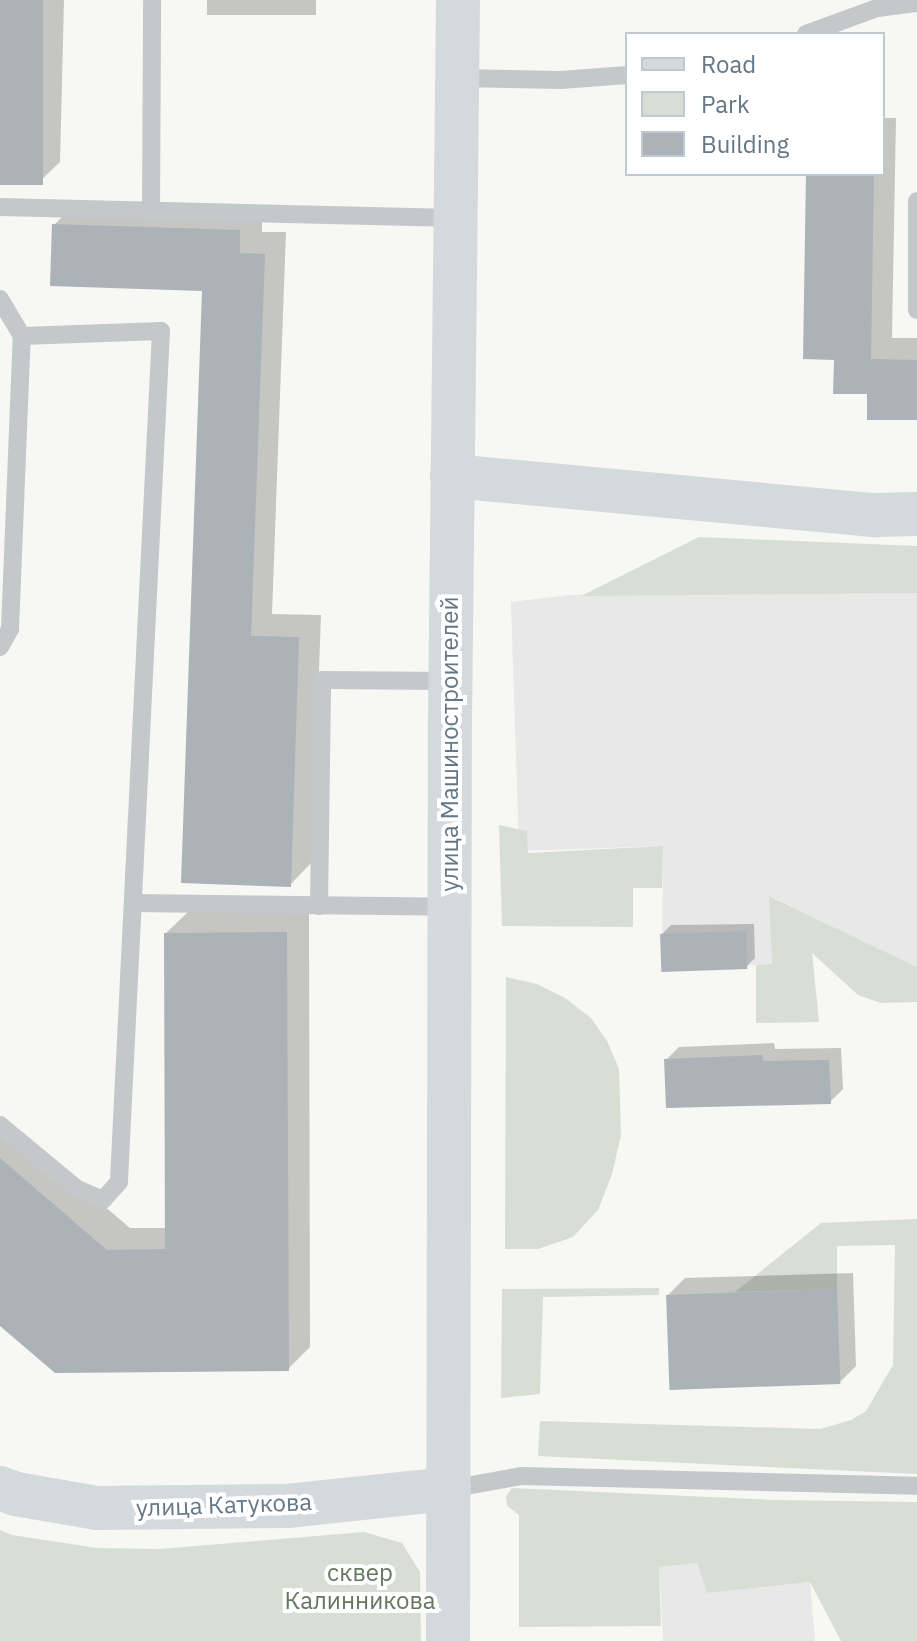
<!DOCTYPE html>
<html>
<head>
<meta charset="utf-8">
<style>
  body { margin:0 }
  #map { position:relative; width:917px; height:1641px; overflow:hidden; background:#f7f7f3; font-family:"IBM Plex Sans",sans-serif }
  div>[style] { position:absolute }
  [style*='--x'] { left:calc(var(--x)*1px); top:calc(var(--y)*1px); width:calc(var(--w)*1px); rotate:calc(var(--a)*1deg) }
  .built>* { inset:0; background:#e7e8e7 }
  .green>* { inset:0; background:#d8ded4 }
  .shadow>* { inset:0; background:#0003; transform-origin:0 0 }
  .building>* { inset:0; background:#abb3b9; transform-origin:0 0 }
  .lane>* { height:18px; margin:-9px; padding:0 9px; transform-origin:9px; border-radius:9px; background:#c4c8cb }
  .secondary>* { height:44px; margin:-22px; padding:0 22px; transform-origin:22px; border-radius:22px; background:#d4d9dd }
  .primary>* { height:44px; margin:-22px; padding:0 22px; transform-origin:22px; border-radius:22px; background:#d4d9dd }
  span { translate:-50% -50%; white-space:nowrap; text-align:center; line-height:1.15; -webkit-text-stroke:8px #fff; paint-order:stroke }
  .street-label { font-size:24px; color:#657785 }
  .park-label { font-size:24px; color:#657760 }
  .legend { position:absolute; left:625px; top:32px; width:260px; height:144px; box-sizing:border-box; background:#fff; border:2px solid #c1c9ce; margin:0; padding:10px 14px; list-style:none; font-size:24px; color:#657785 }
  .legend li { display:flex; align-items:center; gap:16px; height:40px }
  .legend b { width:40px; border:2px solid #c1c9ce }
</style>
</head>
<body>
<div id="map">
  <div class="built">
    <i style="clip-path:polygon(917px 593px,917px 967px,770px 896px,772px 965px,662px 966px,663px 846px,519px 851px,511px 602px,570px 595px)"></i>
    <i style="clip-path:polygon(697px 1563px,707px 1593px,810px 1582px,815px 1641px,663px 1641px,659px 1566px)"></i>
  </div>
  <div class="green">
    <i style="clip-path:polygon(699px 537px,917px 546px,917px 593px,581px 596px)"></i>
    <i style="clip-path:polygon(499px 825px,527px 831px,528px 853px,663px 846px,662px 888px,633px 888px,633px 927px,502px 926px)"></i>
    <i style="clip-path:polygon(769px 896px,917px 967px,917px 1002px,881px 1003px,858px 995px,812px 953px,819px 1022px,756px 1023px,756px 965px,772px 964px)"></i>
    <i style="clip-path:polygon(506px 977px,537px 984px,565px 998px,591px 1018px,607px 1041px,619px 1069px,621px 1135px,612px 1174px,598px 1210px,573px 1237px,538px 1249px,505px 1249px)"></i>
    <i style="clip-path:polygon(917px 1219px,917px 1474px,538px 1456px,540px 1421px,820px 1429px,851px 1420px,866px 1411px,893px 1365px,895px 1245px,837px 1246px,837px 1289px,735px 1292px,821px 1223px)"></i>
    <i style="clip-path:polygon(659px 1288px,659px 1295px,543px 1297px,540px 1394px,501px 1398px,502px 1289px)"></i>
    <i style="clip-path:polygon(512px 1488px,773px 1500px,917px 1502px,917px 1641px,841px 1641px,810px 1582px,707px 1593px,697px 1563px,659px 1567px,661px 1626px,519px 1627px,519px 1515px,507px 1506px,506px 1496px)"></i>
    <i style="clip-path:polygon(0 1530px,12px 1535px,97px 1548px,160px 1549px,364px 1532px,402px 1543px,420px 1572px,421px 1641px,0 1641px)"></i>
  </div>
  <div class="shadow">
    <i style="clip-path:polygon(0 0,64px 0,60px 162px,37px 184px,0 183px)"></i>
    <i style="left:207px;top:0;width:109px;height:15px"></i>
    <i style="clip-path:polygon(883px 118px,896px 118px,892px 338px,917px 338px,917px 418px,869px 392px,836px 358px,808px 174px,883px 174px)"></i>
    <i style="clip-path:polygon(76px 203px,262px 209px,262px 232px,286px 232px,272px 614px,321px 615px,312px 862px,290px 885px,183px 881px,204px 289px,54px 225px)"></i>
    <i style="clip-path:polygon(309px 910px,310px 1347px,288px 1369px,0 1323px,0 1117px,130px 1228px,167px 1228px,166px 933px,189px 911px)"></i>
    <i style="clip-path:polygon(754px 924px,755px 958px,746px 967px,662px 934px,671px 925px)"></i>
    <i style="clip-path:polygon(774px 1043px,775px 1049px,841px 1048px,843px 1089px,830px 1102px,666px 1060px,679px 1047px)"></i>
    <i style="clip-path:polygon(853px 1273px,856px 1366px,840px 1382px,668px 1295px,685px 1278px)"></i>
  </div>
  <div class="building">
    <i style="left:0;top:0;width:43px;height:185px"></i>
    <i style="clip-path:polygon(806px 174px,874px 174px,871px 359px,917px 360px,917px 420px,867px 420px,867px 394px,833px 394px,834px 360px,803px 359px)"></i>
    <i style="clip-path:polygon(52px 224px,240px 230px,240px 253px,265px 254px,251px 636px,299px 637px,291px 887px,181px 883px,202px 291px,50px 286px)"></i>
    <i style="left:746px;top:931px;width:38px;height:86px;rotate:88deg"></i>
    <i style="clip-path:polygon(287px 932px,289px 1371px,55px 1373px,0 1326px,0 1158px,107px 1250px,165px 1249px,164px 933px)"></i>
    <i style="clip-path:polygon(762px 1055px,763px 1061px,829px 1060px,831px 1104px,666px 1108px,664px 1059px)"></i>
    <i style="left:837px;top:1289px;width:95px;height:171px;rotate:88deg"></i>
  </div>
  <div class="lane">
    <i style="--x:806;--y:34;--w:76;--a:-20.1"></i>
    <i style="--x:877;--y:8;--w:40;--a:-7.1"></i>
    <i style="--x:457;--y:78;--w:104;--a:1.1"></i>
    <i style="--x:561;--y:80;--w:66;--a:-4.3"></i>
    <i style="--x:917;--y:201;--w:109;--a:90"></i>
    <i style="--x:0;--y:207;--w:455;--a:1.4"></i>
    <i style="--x:151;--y:211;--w:211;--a:-89.7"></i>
    <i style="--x:0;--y:299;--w:43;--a:59.3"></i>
    <i style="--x:22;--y:336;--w:139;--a:-2.1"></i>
    <i style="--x:161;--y:331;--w:852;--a:92.83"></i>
    <i style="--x:119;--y:1182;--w:24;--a:132"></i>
    <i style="--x:103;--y:1200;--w:28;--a:-157"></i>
    <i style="--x:77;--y:1189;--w:100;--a:-140.3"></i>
    <i style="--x:0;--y:647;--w:21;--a:-61"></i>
    <i style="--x:10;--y:629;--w:293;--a:-87.7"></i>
    <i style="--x:133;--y:903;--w:317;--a:0.7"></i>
    <i style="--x:319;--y:906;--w:226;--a:-89.2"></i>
    <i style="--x:322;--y:680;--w:128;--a:0.4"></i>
    <i style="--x:449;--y:1489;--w:73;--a:-10.2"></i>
    <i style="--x:521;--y:1476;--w:396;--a:1.4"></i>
  </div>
  <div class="secondary">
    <i style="--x:452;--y:476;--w:426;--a:5.3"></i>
    <i style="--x:876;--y:515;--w:41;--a:-1.4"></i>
    <i style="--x:0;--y:1488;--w:17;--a:21"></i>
    <i style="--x:16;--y:1494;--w:82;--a:9.8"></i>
    <i style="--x:97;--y:1508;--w:190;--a:-0.6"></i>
    <i style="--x:287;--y:1506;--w:163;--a:-6"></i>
  </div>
  <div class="primary">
    <i style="--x:448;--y:1641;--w:922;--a:-89.88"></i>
    <i style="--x:450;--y:719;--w:719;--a:-89.36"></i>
  </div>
  <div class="street-label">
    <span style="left:450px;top:744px;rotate:-90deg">улица Машиностроителей</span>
    <span style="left:224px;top:1505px;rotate:-2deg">улица Катукова</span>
  </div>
  <div class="park-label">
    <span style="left:360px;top:1587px">сквер<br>Калинникова</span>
  </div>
  <ul class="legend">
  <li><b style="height:10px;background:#d4d9dd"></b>Road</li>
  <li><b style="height:22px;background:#d8ded4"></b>Park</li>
  <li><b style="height:22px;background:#abb3b9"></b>Building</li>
  </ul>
</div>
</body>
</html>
